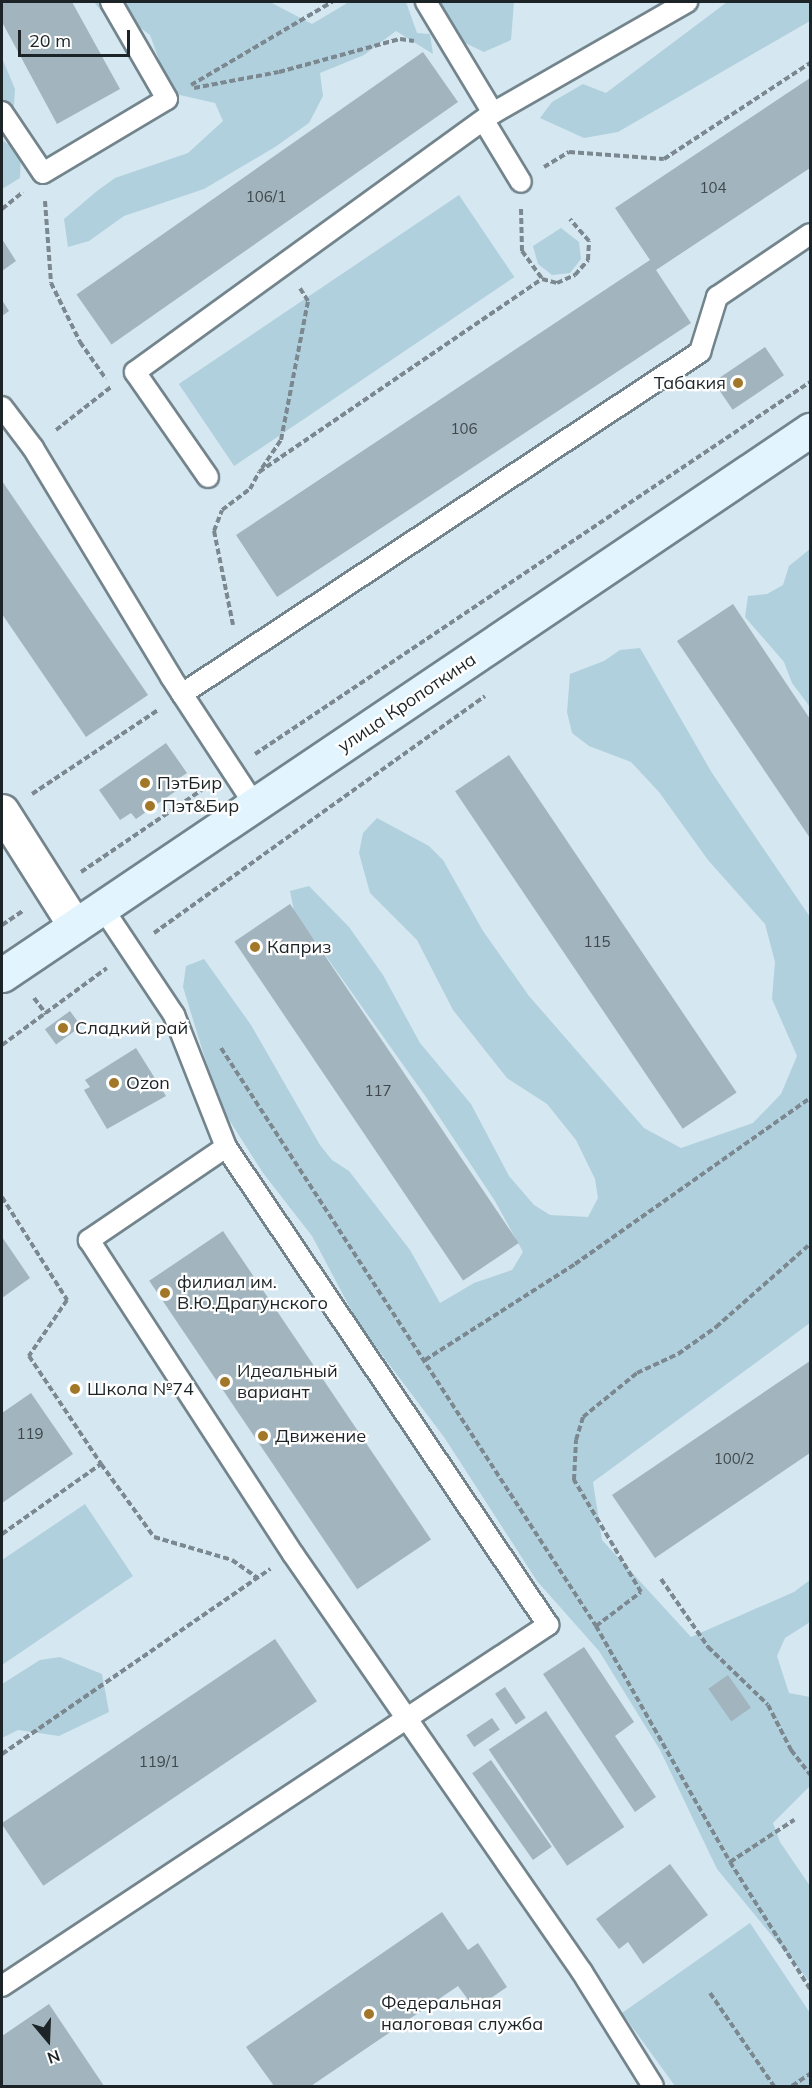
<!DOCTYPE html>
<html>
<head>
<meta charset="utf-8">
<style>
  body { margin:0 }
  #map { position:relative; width:812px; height:2088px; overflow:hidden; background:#d5e7f0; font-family:Mulish,sans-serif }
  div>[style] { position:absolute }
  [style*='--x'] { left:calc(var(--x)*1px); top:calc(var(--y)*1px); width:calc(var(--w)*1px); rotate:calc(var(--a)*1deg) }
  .green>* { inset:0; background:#b1d0de; transform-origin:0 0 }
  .building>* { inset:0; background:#a2b4bd; transform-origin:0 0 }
  .path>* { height:4px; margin-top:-2px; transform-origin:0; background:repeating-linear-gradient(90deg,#7c888f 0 6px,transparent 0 9px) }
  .roads { filter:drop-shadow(2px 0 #73848c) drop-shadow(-2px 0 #73848c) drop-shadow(0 2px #73848c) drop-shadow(0 -2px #73848c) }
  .lane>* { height:20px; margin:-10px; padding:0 10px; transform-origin:10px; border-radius:10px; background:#fff }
  .street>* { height:33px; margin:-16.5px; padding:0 16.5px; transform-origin:16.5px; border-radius:16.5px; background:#fff }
  .secondary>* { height:33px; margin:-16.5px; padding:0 16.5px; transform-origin:16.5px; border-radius:16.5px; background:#e2f5fe }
  .dots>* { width:16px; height:16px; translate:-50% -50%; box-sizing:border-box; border:3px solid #fff; border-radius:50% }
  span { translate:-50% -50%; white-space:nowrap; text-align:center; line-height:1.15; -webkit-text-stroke:4.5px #fff; paint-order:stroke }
  .number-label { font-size:15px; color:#3e484c }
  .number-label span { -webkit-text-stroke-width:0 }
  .poi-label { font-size:18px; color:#1d2427 }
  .right { translate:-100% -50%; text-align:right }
  .left { translate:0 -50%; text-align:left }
  .street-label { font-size:18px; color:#1d2427 }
  .frame { position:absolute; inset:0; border:3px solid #1d2427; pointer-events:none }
  .north { position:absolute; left:18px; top:2010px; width:60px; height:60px; -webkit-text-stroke:4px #fff; paint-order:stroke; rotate:161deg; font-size:16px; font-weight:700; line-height:24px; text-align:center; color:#1d2427 }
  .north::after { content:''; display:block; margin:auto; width:21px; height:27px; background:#1d2427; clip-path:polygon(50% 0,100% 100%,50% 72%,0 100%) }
  .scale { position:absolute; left:18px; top:30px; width:112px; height:27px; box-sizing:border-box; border:3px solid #1d2427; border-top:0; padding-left:8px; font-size:18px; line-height:21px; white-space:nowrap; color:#1d2427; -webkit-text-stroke:4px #fff; paint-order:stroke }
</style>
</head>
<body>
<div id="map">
  <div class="green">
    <i style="clip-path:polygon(94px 2px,270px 2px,312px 24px,349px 2px,406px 2px,417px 33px,430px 34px,433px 54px,396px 31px,364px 55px,320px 73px,323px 96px,309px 123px,275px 147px,204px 189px,124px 216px,89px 241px,68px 247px,64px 219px,97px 191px,115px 178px,188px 153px,223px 121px,215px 103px,171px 93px,150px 35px,131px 21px,106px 17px)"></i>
    <i style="clip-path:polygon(434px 2px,514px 2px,511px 40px,484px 52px,457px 39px)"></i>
    <i style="clip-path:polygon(727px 2px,810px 2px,810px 21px,618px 132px,584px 138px,540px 118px,552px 102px,583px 84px,606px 93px)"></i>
    <i style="clip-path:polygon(2px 58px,15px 89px,13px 121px,2px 120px)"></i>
    <i style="clip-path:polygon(2px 140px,21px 153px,20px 178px,2px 189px)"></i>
    <i style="left:459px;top:195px;width:99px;height:338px;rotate:56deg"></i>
    <i style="clip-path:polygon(561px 228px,579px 242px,581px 259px,570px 273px,552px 275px,538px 264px,533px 246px)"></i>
    <i style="clip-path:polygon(810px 549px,810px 707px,792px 683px,784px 662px,745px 617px,748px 596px,767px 594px,783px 585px,789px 566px)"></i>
    <i style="clip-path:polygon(640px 648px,712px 773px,810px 917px,810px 1323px,593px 1482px,602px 1540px,691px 1637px,794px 1592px,810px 1580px,810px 1622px,785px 1638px,777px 1656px,789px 1693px,810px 1697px,810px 1786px,773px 1823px,780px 1842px,810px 1886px,810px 1982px,717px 1869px,660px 1750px,599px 1651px,537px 1581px,444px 1437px,358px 1323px,312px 1236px,263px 1173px,219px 1104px,183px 987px,186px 966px,204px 959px,251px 1025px,320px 1145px,332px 1160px,349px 1171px,410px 1250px,440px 1303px,474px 1283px,512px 1270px,523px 1252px,495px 1201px,426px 1097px,294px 911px,290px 891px,309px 886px,349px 927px,383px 975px,420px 1043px,471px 1104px,509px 1176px,534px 1205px,550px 1215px,588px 1217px,598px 1198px,595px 1179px,576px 1140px,547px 1104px,507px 1078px,453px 1010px,417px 940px,370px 893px,359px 853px,363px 833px,377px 818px,429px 846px,443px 860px,483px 931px,529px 996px,644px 1128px,681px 1148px,753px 1123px,781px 1094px,797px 1056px,772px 999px,775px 962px,765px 924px,708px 860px,659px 792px,631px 762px,589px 746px,572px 733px,567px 712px,570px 674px,604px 661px,620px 650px)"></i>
    <i style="clip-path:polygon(85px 1504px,133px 1576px,2px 1665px,2px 1560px)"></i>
    <i style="clip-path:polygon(60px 1657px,102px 1674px,109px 1712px,59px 1736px,18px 1730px,2px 1738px,2px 1684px,40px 1660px)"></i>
    <i style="clip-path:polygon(750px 1923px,810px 2013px,810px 2086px,675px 2086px,622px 2013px)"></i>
  </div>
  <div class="building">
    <i style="clip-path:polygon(2px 2px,72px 2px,120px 89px,57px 124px,2px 22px)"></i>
    <i style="left:423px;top:52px;width:61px;height:423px;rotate:55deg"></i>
    <i style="clip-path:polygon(810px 78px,810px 168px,656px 270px,691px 323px,277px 597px,236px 535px,650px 260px,615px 208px)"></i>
    <i style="clip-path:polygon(2px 239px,16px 261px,2px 271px)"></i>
    <i style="clip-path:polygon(2px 300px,9px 311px,2px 316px)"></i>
    <i style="left:765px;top:347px;width:34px;height:62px;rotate:56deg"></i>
    <i style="clip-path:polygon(2px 481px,148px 695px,86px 737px,2px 614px)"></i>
    <i style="clip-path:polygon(733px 604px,810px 719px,810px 838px,677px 641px)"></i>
    <i style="clip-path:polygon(166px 743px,187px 773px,178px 779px,183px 786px,136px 819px,131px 813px,120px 820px,99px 790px)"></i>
    <i style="left:509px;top:755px;width:407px;height:65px;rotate:56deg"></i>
    <i style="left:290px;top:904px;width:409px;height:67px;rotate:56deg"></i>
    <i style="left:70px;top:1011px;width:19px;height:31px;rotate:54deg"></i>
    <i style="clip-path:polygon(136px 1048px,166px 1096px,107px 1129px,84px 1090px,90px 1087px,85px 1080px)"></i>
    <i style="left:223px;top:1231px;width:372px;height:89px;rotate:56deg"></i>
    <i style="clip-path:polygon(2px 1237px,30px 1278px,2px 1298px)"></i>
    <i style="clip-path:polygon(810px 1361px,810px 1453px,655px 1558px,612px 1495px)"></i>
    <i style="clip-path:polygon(31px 1393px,73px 1454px,2px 1503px,2px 1413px)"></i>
    <i style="left:275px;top:1639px;width:75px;height:330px;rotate:56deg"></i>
    <i style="clip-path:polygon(584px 1647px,634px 1722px,615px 1736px,656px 1797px,635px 1812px,543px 1674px)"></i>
    <i style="left:728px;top:1675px;width:40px;height:24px;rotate:55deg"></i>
    <i style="left:505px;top:1687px;width:37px;height:12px;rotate:56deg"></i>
    <i style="left:546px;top:1711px;width:140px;height:69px;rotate:56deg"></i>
    <i style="left:492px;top:1718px;width:14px;height:31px;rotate:56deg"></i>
    <i style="left:491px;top:1760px;width:106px;height:23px;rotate:55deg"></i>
    <i style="clip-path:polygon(670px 1864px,708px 1915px,643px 1964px,628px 1942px,619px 1949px,596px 1919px)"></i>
    <i style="clip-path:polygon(442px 1912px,468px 1950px,478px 1943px,507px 1987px,475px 2009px,458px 1986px,311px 2086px,274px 2086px,246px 2047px)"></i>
    <i style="clip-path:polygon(49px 2004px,104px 2086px,2px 2086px,2px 2036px)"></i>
  </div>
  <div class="path">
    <i style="--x:191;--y:85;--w:164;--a:-30.5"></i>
    <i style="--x:194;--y:88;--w:86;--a:-10.7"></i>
    <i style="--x:279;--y:72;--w:125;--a:-15.3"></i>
    <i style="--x:400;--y:39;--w:14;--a:8"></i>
    <i style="--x:544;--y:167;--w:29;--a:-31"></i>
    <i style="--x:569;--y:152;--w:95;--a:4.2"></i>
    <i style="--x:664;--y:159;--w:175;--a:-33.3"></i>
    <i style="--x:45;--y:201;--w:82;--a:85.8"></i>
    <i style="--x:51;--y:283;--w:66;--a:63.8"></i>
    <i style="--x:80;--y:342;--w:45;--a:54.9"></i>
    <i style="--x:2;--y:209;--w:27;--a:-39"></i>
    <i style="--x:521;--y:209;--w:42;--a:88.6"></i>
    <i style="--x:522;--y:251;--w:34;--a:54"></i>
    <i style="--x:542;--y:279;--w:16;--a:15"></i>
    <i style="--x:557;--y:283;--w:20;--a:-24"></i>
    <i style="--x:575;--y:275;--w:20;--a:-49"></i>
    <i style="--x:588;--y:260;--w:19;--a:-87"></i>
    <i style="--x:589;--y:241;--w:29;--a:-131"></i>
    <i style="--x:56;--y:430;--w:70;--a:-38"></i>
    <i style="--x:262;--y:468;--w:34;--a:-56"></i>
    <i style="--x:281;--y:440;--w:142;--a:-79"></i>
    <i style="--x:308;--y:301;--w:15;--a:-122"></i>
    <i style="--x:233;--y:625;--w:96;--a:-101.4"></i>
    <i style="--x:214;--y:531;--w:22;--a:-69"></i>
    <i style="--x:222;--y:510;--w:35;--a:-37"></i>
    <i style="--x:250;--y:489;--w:19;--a:-62"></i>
    <i style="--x:259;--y:472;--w:343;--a:-34.3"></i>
    <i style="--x:255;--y:754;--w:668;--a:-33.83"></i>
    <i style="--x:32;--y:794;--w:151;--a:-33.7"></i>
    <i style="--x:81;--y:872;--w:155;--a:-34.2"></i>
    <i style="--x:2;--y:925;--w:25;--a:-34"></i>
    <i style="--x:154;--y:933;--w:407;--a:-35.6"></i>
    <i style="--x:34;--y:998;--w:20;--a:53"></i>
    <i style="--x:2;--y:1045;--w:130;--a:-36.3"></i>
    <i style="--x:221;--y:1048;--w:689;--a:57.02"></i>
    <i style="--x:596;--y:1626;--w:271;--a:60.4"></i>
    <i style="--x:730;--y:1862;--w:150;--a:57.8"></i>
    <i style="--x:2;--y:1197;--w:122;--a:57.7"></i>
    <i style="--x:67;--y:1300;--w:68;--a:124.2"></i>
    <i style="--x:29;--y:1356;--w:130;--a:56.3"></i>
    <i style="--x:425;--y:1360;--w:178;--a:-32.6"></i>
    <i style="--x:575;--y:1264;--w:288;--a:-35.2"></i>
    <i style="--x:2;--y:1534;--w:121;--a:-35.3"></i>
    <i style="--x:101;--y:1464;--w:90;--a:54"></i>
    <i style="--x:154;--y:1537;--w:81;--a:16.4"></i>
    <i style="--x:232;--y:1560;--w:32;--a:35"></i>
    <i style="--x:661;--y:1579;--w:83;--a:55.3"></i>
    <i style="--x:708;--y:1647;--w:83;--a:44"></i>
    <i style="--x:768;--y:1705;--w:51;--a:62.9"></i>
    <i style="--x:791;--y:1750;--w:31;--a:52"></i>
    <i style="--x:596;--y:1626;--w:56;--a:-37.1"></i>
    <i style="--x:641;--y:1592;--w:131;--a:-120.9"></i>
    <i style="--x:574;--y:1480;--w:40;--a:-87.1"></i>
    <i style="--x:576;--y:1440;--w:24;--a:-73"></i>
    <i style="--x:583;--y:1417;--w:70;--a:-39.2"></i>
    <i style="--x:637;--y:1373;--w:45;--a:-24.9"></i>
    <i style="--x:678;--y:1354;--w:47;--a:-35.4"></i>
    <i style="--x:716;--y:1327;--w:125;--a:-41.4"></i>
    <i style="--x:2;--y:1754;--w:326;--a:-34.6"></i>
    <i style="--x:730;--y:1862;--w:77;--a:-33.3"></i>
    <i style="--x:710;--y:1993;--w:113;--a:55.5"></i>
    <i style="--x:792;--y:2086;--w:22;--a:-34"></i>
  </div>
  <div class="roads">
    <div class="lane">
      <i style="--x:2;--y:112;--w:73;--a:56.1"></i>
      <i style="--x:43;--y:173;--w:144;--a:-30.8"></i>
      <i style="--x:167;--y:99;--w:112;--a:-120"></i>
      <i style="--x:493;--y:113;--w:224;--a:-29.8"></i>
      <i style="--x:484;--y:121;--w:71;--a:58.8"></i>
      <i style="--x:2;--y:407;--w:51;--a:52.9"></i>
      <i style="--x:33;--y:448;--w:267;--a:58.9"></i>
      <i style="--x:171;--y:677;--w:152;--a:56.8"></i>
      <i style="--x:208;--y:477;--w:128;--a:-124.8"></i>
      <i style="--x:135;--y:372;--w:442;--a:-35.9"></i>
      <i style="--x:493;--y:113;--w:130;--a:-121.1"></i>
      <i style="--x:182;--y:694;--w:621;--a:-33.43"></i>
      <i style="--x:700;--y:352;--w:58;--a:-72.8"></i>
      <i style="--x:717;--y:297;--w:112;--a:-34.1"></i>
      <i style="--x:102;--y:907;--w:130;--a:56.3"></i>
      <i style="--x:174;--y:1015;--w:142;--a:68.5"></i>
      <i style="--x:226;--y:1147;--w:166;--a:145.8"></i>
      <i style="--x:89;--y:1240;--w:374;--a:57"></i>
      <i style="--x:293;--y:1554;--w:508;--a:55.34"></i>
      <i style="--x:582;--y:1972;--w:134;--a:58.1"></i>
      <i style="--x:2;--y:1986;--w:655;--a:-33.47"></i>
      <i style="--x:548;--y:1625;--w:576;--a:-123.97"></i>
    </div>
    <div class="street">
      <i style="--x:2;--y:811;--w:136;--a:57.6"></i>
    </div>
    <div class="secondary">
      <i style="--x:2;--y:975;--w:975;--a:-34"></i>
    </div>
  </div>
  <div class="dots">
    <i style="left:738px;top:383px;background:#a27728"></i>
    <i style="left:145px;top:783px;background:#a27728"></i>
    <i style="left:150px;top:806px;background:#a27728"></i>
    <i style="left:255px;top:947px;background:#a27728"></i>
    <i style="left:63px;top:1028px;background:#a27728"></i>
    <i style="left:114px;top:1083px;background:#a27728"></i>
    <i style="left:165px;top:1293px;background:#a27728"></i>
    <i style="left:225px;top:1382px;background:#a27728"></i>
    <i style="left:75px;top:1389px;background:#a27728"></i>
    <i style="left:263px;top:1436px;background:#a27728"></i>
    <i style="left:369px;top:2014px;background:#a27728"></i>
  </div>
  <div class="number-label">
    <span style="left:713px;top:188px">104</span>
    <span style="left:266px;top:197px">106/1</span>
    <span style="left:464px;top:429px">106</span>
    <span style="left:597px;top:942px">115</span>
    <span style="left:378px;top:1091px">117</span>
    <span style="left:30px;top:1434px">119</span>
    <span style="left:734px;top:1459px">100/2</span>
    <span style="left:159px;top:1762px">119/1</span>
  </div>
  <div class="poi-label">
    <span class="right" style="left:726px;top:383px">Табакия</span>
    <span class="left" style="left:157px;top:783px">ПэтБир</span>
    <span class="left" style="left:162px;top:806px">Пэт&amp;Бир</span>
    <span class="left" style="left:267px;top:947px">Каприз</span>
    <span class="left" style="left:75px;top:1028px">Сладкий рай</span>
    <span class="left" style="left:126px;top:1083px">Ozon</span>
    <span class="left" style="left:177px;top:1293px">филиал им.<br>В.Ю.Драгунского</span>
    <span class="left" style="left:237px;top:1382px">Идеальный<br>вариант</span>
    <span class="left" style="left:87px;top:1389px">Школа №74</span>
    <span class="left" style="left:275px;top:1436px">Движение</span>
    <span class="left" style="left:381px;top:2014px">Федеральная<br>налоговая служба</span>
  </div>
  <div class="street-label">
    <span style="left:407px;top:703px;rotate:-34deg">улица Кропоткина</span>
  </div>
  <div class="frame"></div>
  <div class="north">N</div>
  <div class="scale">20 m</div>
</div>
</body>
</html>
